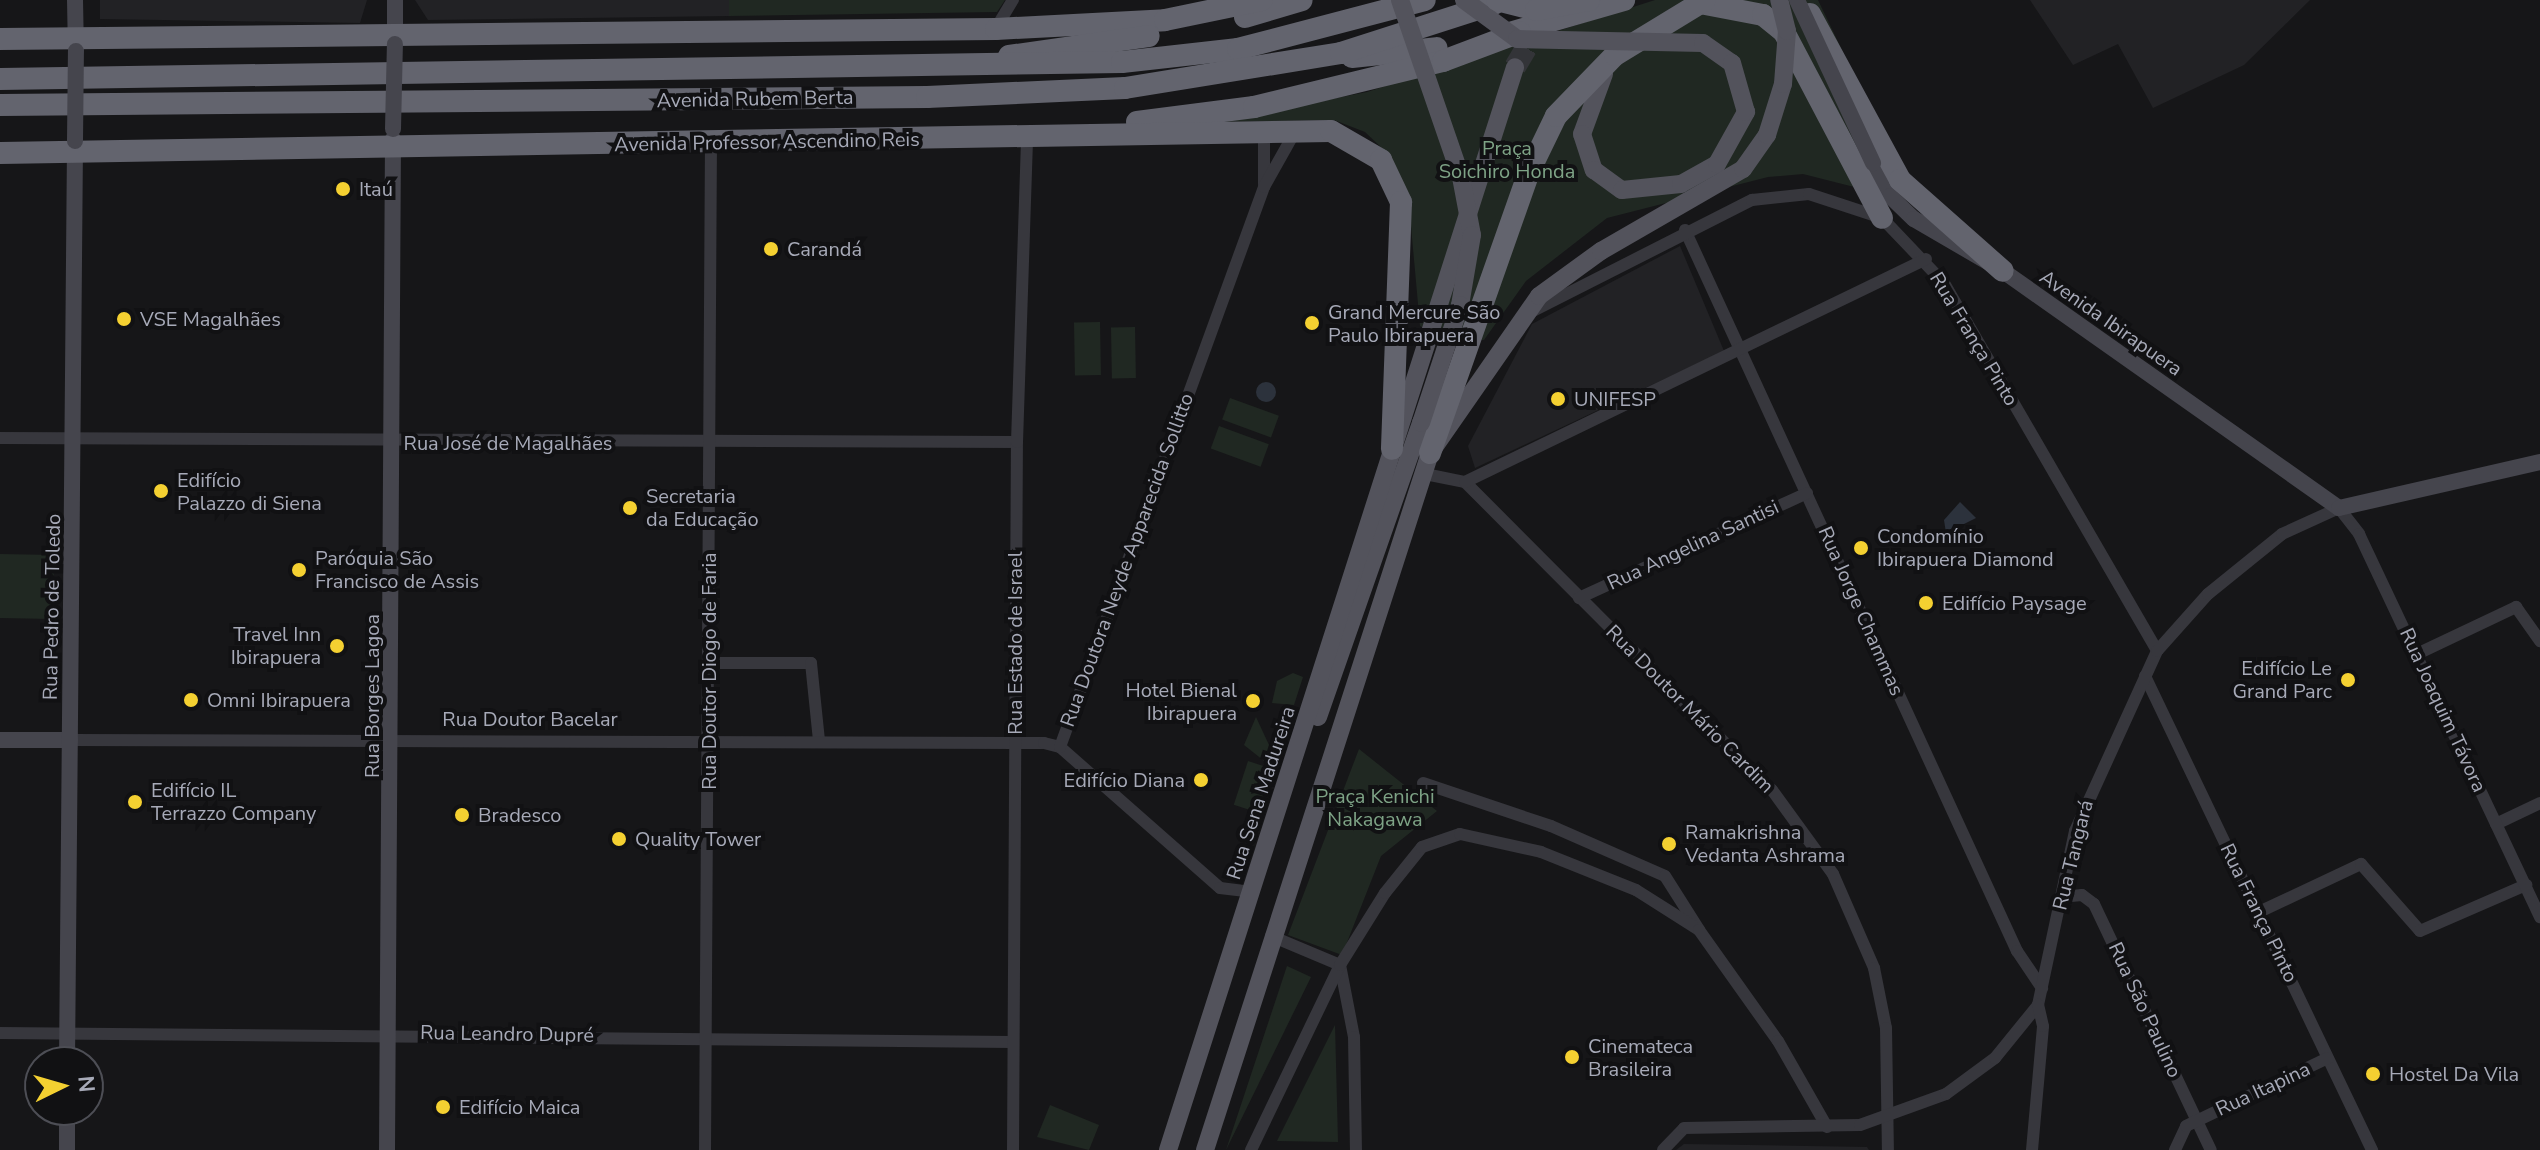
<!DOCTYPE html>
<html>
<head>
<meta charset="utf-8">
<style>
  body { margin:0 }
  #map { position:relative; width:2540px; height:1150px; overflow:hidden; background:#161618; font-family:"Nunito Sans",sans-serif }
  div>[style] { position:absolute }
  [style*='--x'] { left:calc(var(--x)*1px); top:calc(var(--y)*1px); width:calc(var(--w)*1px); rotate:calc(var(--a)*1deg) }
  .built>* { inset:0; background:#222225 }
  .green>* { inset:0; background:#202822; transform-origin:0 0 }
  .water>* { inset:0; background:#2c323c }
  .round { border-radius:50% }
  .highway-tunnel>* { height:22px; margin-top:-11px; transform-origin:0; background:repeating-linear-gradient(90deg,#333438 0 22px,transparent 0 33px) }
  .street>* { height:12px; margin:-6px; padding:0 6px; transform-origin:6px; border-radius:6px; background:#37373d }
  .secondary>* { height:16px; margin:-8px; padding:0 8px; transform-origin:8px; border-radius:8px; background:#45454d }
  .primary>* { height:18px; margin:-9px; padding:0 9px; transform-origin:9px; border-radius:9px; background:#53535c }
  .highway>* { height:22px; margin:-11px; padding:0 11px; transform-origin:11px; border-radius:11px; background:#63646e }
  .secondary-bridge>* { height:16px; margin:-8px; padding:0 8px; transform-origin:8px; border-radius:8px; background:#45454d }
  .primary-bridge>* { height:18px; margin:-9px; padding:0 9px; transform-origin:9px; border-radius:9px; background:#53535c }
  .highway-bridge>* { height:22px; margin:-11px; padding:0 11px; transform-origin:11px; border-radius:11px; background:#63646e }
  .dots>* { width:22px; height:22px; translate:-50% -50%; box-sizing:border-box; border:4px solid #111113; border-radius:50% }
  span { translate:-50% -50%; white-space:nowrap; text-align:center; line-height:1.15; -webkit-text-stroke:8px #111113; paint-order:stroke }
  .street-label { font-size:20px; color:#a7aab8 }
  .park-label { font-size:20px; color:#7ea386 }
  .poi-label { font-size:20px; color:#a7aab8 }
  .left { translate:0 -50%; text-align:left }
  .right { translate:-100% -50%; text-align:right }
  .north { position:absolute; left:24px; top:1046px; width:80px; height:80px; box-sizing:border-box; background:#111113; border:2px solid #4d4e55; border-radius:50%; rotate:85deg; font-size:22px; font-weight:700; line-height:32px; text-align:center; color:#a7aab8 }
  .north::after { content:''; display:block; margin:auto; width:28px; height:36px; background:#f4d031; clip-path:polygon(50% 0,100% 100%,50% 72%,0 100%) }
</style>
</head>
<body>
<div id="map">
  <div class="built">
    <i style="clip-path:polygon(100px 0,367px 0,360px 23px,100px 19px)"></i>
    <i style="clip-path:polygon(415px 0,729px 0,729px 16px,428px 20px)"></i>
    <i style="clip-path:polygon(2030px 0,2310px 0,2244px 65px,2153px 108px,2118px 44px,2073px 65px)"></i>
    <i style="clip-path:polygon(1680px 246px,1724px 351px,1475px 468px,1468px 446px,1532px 324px)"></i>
    <i style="clip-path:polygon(1684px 1144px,1867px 1147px,1869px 1150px,1676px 1150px)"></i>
  </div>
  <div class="green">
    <i style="clip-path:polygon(729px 0,1005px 0,997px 12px,729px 16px)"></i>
    <i style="clip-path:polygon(1655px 0,1818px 0,1901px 173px,1870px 191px,1803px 174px,1768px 177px,1607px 218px,1526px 281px,1484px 340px,1439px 337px,1420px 326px,1408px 193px,1386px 152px,1365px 132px,1334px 120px,1213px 122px,1367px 92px)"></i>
    <i style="left:1100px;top:322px;width:53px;height:26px;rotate:89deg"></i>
    <i style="left:1135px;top:327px;width:51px;height:24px;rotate:89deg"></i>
    <i style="left:1230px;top:398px;width:52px;height:23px;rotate:20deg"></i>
    <i style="left:1219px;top:426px;width:53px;height:24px;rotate:20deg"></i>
    <i style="left:0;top:554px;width:54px;height:64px;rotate:1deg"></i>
    <i style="clip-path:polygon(1293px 673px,1303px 677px,1294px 705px,1272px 703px,1277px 681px)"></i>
    <i style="clip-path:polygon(1256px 717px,1276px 760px,1273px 768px,1244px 745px)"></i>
    <i style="clip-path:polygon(1359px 749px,1437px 811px,1381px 856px,1342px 955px,1288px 935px)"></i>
    <i style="left:1248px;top:761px;width:25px;height:46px;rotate:18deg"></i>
    <i style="clip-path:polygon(1287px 966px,1311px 977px,1226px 1150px)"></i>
    <i style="clip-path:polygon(1335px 1025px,1338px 1142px,1277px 1141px)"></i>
    <i style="clip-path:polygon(1050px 1105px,1099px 1125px,1089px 1150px,1037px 1137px)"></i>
  </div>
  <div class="water">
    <i class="round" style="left:1256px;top:382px;width:20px;height:20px"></i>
    <i style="clip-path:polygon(1960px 502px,1976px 518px,1946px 533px,1944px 520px)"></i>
  </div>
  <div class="highway-tunnel">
    <i style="--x:1515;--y:67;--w:51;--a:-59.4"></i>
  </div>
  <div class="street">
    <i style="--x:996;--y:28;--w:33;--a:-59"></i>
    <i style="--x:1264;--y:131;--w:53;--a:90"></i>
    <i style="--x:1685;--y:230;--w:794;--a:65.28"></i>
    <i style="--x:2017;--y:951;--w:45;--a:56"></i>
    <i style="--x:1533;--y:311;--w:246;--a:-26.9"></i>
    <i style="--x:1752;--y:200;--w:57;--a:-6"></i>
    <i style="--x:1809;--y:194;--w:77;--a:18.2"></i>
    <i style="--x:1882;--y:218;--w:90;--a:46.4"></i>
    <i style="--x:1944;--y:283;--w:425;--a:59.9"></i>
    <i style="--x:0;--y:438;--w:1017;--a:0.23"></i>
    <i style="--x:1425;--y:474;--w:41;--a:11.3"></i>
    <i style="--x:1465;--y:482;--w:435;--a:45.1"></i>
    <i style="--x:1772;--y:790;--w:104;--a:54"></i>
    <i style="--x:1833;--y:874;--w:103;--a:66.4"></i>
    <i style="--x:1874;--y:968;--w:61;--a:78.7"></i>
    <i style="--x:1886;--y:1028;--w:122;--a:89.1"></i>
    <i style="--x:1465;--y:482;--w:512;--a:-25.81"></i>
    <i style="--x:1579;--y:598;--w:251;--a:-24.7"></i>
    <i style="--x:2417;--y:654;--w:110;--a:-25.4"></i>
    <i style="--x:2516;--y:607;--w:42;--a:54.8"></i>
    <i style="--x:707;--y:663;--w:104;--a:0"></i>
    <i style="--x:811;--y:663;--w:78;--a:84.1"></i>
    <i style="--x:2145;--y:676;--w:526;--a:64.41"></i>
    <i style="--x:70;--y:740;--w:974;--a:0.18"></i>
    <i style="--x:1044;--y:743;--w:16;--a:14"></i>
    <i style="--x:1060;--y:747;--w:213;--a:41.4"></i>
    <i style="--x:1220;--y:888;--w:32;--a:7"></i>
    <i style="--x:1060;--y:747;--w:596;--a:-69.98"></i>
    <i style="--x:1264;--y:187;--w:65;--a:-60.7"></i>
    <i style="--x:1423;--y:783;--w:135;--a:18.6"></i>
    <i style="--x:1551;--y:826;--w:124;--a:23.7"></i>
    <i style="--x:1665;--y:876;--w:62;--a:57.6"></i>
    <i style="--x:2496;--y:824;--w:49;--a:-25.5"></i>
    <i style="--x:2060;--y:897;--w:22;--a:-5"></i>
    <i style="--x:2082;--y:895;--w:15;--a:37"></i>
    <i style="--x:2094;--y:904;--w:272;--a:64.6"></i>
    <i style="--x:2259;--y:912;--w:113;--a:-25.2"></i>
    <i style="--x:2361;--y:864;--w:89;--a:48.6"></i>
    <i style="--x:2420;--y:931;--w:116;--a:-23.5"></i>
    <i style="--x:1271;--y:936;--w:75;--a:22.8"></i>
    <i style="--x:1340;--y:965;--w:73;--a:79"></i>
    <i style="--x:1354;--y:1037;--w:113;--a:89"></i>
    <i style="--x:0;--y:1033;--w:1013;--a:0.51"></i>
    <i style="--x:705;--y:1150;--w:1006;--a:-89.66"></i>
    <i style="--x:1013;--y:1150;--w:708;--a:-89.68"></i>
    <i style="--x:1017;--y:442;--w:306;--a:-88.1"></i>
    <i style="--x:1251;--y:1150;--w:205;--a:-64.3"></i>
    <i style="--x:1340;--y:965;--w:85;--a:-58"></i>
    <i style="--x:1385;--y:893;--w:59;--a:-51.2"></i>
    <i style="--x:1422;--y:847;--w:40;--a:-18.9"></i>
    <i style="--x:1460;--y:834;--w:83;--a:12.5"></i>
    <i style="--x:1541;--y:852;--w:102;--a:21.8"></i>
    <i style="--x:1636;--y:890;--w:75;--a:32.4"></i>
    <i style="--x:1699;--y:930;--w:136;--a:54.6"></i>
    <i style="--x:1778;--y:1041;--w:99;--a:60.3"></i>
    <i style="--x:1663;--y:1150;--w:30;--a:-46"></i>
    <i style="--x:1684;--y:1128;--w:176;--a:-1"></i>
    <i style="--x:1860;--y:1125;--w:91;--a:-19.8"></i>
    <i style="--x:1946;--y:1094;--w:61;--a:-36.3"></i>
    <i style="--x:1995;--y:1058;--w:68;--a:-50.9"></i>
    <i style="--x:2038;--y:1005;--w:178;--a:-78"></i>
    <i style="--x:2075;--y:831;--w:198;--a:-65.5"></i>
    <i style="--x:2157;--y:651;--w:76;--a:-48.2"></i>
    <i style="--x:2208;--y:594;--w:95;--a:-39"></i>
    <i style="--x:2282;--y:534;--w:63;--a:-24.5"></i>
    <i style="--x:2339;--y:508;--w:33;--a:52"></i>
    <i style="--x:2359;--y:534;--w:424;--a:64.7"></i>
    <i style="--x:2032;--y:1150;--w:124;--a:-84.9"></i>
    <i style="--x:2043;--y:1026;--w:22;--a:-103"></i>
    <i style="--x:2175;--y:1150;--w:26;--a:-65"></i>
    <i style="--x:2186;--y:1126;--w:157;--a:-25.6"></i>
  </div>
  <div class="secondary">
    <i style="--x:75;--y:0;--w:50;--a:88.9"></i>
    <i style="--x:395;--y:0;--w:43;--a:90"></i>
    <i style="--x:1873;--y:163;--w:37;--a:63"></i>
    <i style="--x:1890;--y:196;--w:33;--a:44"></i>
    <i style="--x:1914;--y:219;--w:103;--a:30.3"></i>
    <i style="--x:2003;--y:271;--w:411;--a:35.2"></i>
    <i style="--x:2339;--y:508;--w:206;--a:-12.9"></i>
    <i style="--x:0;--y:740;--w:70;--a:0"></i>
    <i style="--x:67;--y:1062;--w:918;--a:-89.5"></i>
    <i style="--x:67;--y:1150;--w:40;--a:-90"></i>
    <i style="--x:387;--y:1150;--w:1011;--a:-89.66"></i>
  </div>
  <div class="primary">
    <i style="--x:1604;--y:74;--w:64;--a:110.1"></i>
    <i style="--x:1582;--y:134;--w:38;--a:72"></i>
    <i style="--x:1594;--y:170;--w:34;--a:36"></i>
    <i style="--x:1622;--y:190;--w:59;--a:-5.8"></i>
    <i style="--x:1681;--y:184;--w:41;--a:-29.1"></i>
    <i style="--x:1717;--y:164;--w:60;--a:-60.9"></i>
    <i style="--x:1318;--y:717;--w:312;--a:-70.7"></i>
    <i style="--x:1168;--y:1150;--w:1137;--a:-72.23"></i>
    <i style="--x:1205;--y:1150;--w:732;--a:-72.11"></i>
    <i style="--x:1430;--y:453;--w:191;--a:-55.2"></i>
    <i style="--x:1539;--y:296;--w:77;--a:-36"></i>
    <i style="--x:1601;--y:251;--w:164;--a:-30"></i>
  </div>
  <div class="highway">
    <i style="--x:1700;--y:3;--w:64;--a:10.8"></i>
    <i style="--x:1763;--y:15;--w:27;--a:39"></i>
    <i style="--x:1784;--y:32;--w:210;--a:62.2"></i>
    <i style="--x:1810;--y:14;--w:189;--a:61.5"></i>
    <i style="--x:1900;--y:180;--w:137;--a:41.5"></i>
    <i style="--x:1245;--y:17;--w:59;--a:-16.6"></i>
    <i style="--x:1506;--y:34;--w:123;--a:-16.1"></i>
    <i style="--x:0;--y:39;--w:996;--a:-0.58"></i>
    <i style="--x:996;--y:29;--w:169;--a:-3"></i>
    <i style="--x:1165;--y:20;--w:99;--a:-11.7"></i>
    <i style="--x:1009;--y:56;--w:141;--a:-8.1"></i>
    <i style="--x:1352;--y:57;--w:85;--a:-6"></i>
    <i style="--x:0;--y:79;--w:1122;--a:-0.87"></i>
    <i style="--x:1122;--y:62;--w:117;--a:-6.4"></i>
    <i style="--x:1238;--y:49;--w:193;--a:-14.7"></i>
    <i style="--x:0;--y:105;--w:927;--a:-0.49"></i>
    <i style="--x:927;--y:97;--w:198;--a:-2.6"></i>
    <i style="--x:1125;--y:88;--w:219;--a:-9.2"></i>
    <i style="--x:1341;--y:53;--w:161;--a:-17.8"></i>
    <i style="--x:1137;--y:122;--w:118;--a:-7.3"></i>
    <i style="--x:1254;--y:107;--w:195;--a:-13.7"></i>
    <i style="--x:1443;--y:61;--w:82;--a:-20.6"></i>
    <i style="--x:0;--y:153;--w:1331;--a:-0.95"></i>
    <i style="--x:1331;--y:131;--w:58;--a:30.1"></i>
    <i style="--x:1381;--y:160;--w:47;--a:64.5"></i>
    <i style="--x:1401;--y:202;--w:247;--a:92.1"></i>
    <i style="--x:1430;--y:453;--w:296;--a:-70.6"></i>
    <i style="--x:1528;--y:174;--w:64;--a:-64.2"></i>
    <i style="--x:1556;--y:116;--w:85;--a:-46"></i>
    <i style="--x:1615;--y:55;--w:105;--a:-31.4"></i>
  </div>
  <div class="secondary-bridge">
    <i style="--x:1797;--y:0;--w:180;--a:65"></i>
    <i style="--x:393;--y:129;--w:85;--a:-88.7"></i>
    <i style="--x:75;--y:141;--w:90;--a:-89.4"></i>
  </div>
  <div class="primary-bridge">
    <i style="--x:1400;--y:0;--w:187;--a:71"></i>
    <i style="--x:1461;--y:177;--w:59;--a:79.3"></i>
    <i style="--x:1472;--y:235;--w:71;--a:99.7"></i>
    <i style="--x:1460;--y:305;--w:124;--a:108.3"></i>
    <i style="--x:1464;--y:0;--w:66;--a:36.3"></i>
    <i style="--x:1517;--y:39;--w:186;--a:1.2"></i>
    <i style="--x:1703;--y:43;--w:35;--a:35"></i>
    <i style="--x:1732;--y:63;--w:51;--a:74.1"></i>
    <i style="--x:1743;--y:169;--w:42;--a:-54.8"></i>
    <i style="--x:1767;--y:135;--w:53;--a:-72.6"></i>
    <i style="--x:1783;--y:84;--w:53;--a:-85.7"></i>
    <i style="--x:1787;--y:31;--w:32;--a:-104"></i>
  </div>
  <div class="highway-bridge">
    <i style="--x:1497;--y:0;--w:40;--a:14.4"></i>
    <i style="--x:1536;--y:10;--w:54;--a:-10.7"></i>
  </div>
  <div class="dots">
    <i style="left:343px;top:189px;background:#f4d031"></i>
    <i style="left:771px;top:249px;background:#f4d031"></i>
    <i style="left:124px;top:319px;background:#f4d031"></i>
    <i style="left:1312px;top:323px;background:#f4d031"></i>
    <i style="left:1558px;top:399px;background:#f4d031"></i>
    <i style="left:161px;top:491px;background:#f4d031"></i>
    <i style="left:630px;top:508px;background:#f4d031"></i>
    <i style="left:1861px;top:548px;background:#f4d031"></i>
    <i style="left:299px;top:570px;background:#f4d031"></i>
    <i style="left:1926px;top:603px;background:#f4d031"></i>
    <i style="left:337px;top:646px;background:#f4d031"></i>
    <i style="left:2348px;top:680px;background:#f4d031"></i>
    <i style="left:191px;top:700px;background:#f4d031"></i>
    <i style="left:1253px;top:701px;background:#f4d031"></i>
    <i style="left:1201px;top:780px;background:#f4d031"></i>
    <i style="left:135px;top:802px;background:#f4d031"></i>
    <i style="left:462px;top:815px;background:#f4d031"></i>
    <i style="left:619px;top:839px;background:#f4d031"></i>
    <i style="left:1669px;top:844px;background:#f4d031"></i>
    <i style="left:1572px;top:1057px;background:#f4d031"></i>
    <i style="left:2373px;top:1074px;background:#f4d031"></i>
    <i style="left:443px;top:1107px;background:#f4d031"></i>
  </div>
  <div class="street-label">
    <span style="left:755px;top:99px;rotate:-1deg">Avenida Rubem Berta</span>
    <span style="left:767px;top:142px;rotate:-1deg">Avenida Professor Ascendino Reis</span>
    <span style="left:2111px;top:323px;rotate:35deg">Avenida Ibirapuera</span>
    <span style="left:1974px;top:339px;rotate:59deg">Rua França Pinto</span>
    <span style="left:508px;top:443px">Rua José de Magalhães</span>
    <span style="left:1693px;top:545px;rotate:-25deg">Rua Angelina Santisi</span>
    <span style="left:1127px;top:560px;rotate:-70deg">Rua Doutora Neyde Apparecida Sollitto</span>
    <span style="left:52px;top:607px;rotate:-89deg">Rua Pedro de Toledo</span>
    <span style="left:1861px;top:611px;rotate:66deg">Rua Jorge Chammas</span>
    <span style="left:1015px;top:643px;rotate:-90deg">Rua Estado de Israel</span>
    <span style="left:709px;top:671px;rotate:-90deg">Rua Doutor Diogo de Faria</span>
    <span style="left:372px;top:696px;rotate:-90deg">Rua Borges Lagoa</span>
    <span style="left:1690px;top:709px;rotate:45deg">Rua Doutor Mário Cardim</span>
    <span style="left:2443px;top:710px;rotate:65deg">Rua Joaquim Távora</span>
    <span style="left:530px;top:719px">Rua Doutor Bacelar</span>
    <span style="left:1261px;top:793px;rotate:-72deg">Rua Sena Madureira</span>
    <span style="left:2073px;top:855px;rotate:-76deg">Rua Tangará</span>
    <span style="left:2259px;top:913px;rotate:64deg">Rua França Pinto</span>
    <span style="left:2145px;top:1010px;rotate:65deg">Rua São Paulino</span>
    <span style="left:507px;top:1034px;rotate:1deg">Rua Leandro Dupré</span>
    <span style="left:2263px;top:1089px;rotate:-25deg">Rua Itapina</span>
  </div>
  <div class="park-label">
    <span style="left:1507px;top:160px">Praça<br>Soichiro Honda</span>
    <span style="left:1375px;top:808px">Praça Kenichi<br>Nakagawa</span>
  </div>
  <div class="poi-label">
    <span class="left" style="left:359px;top:189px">Itaú</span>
    <span class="left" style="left:787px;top:249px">Carandá</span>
    <span class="left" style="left:1328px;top:324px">Grand Mercure São<br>Paulo Ibirapuera</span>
    <span class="left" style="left:140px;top:319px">VSE Magalhães</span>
    <span class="left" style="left:1574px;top:399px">UNIFESP</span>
    <span class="left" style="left:177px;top:492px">Edifício<br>Palazzo di Siena</span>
    <span class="left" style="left:646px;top:508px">Secretaria<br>da Educação</span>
    <span class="left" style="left:1877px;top:548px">Condomínio<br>Ibirapuera Diamond</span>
    <span class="left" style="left:315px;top:570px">Paróquia São<br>Francisco de Assis</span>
    <span class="left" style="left:1942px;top:603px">Edifício Paysage</span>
    <span class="right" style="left:321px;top:646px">Travel Inn<br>Ibirapuera</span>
    <span class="right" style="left:2332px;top:680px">Edifício Le<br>Grand Parc</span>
    <span class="right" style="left:1237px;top:702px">Hotel Bienal<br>Ibirapuera</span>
    <span class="left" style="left:207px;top:700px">Omni Ibirapuera</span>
    <span class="right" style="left:1185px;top:780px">Edifício Diana</span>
    <span class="left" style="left:151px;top:802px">Edifício IL<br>Terrazzo Company</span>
    <span class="left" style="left:478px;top:815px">Bradesco</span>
    <span class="left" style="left:1685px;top:844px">Ramakrishna<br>Vedanta Ashrama</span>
    <span class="left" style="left:635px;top:839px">Quality Tower</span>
    <span class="left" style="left:1588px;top:1058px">Cinemateca<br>Brasileira</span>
    <span class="left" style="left:2389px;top:1074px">Hostel Da Vila</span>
    <span class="left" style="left:459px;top:1107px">Edifício Maica</span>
  </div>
  <div class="north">N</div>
</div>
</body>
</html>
